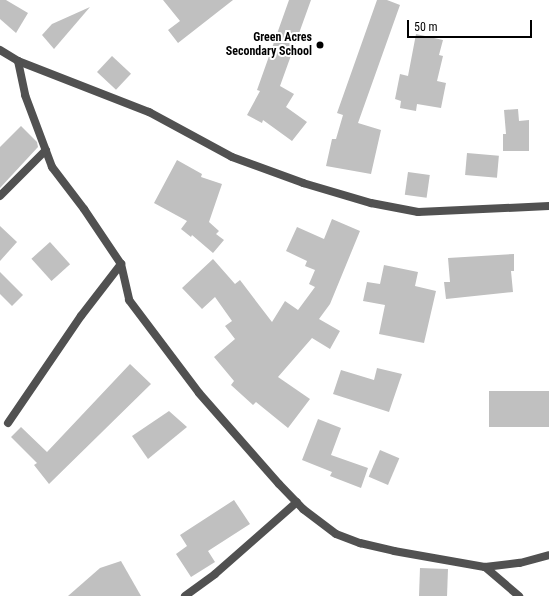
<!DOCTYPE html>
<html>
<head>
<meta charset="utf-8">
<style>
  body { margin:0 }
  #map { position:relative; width:549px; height:596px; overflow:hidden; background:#fff; font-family:"Roboto Condensed",sans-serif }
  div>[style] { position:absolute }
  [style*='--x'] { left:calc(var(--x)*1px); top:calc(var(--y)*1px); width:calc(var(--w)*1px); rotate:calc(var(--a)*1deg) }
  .building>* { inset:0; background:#c0c0c0; transform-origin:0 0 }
  .street>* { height:8px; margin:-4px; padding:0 4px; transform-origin:4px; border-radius:4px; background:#515151 }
  .dots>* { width:11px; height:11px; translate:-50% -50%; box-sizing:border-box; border:2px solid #fff; border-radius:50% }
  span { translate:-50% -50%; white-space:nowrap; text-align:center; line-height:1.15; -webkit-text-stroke:4px #fff; paint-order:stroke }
  .poi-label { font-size:12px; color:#000; font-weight:700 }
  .right { translate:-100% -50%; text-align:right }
  .scale { position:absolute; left:407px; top:20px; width:125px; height:18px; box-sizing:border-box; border:2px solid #000; border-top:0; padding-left:5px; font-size:12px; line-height:14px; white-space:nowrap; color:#000; -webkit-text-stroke:3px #fff; paint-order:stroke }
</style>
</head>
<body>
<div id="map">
  <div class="building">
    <i style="clip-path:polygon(0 0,6px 0,28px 13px,16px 33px,0 19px)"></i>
    <i style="clip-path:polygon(163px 0,233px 0,178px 43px,168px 30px,180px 21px)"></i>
    <i style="clip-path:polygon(289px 0,311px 0,280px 86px,294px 94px,286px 107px,307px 122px,292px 141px,263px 120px,262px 123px,247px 115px,260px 91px,257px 90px)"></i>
    <i style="clip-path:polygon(377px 0,387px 0,400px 5px,358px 123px,381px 130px,371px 174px,326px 166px,332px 139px,336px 139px,343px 115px,337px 113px)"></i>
    <i style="clip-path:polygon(90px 7px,54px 49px,42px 35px,52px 24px)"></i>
    <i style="clip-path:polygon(416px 34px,443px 40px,439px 55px,443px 56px,437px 81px,446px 83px,441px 108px,417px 104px,416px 111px,400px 108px,401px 101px,395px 99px,400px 74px,408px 76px)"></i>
    <i style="left:112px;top:56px;width:26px;height:22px;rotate:43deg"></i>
    <i style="clip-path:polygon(518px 109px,519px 121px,529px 120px,529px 151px,503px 151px,503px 134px,506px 134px,504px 110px)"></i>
    <i style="clip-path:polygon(21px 126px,37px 142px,38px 147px,0 188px,0 147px)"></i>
    <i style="left:467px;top:153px;width:32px;height:22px;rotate:5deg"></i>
    <i style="clip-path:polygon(177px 160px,202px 174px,201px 177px,222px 184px,209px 222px,219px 231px,216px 234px,224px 240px,213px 253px,192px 235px,191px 237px,181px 229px,187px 221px,154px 203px)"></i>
    <i style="left:408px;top:172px;width:22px;height:23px;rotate:8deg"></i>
    <i style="clip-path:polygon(332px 219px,360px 231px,330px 304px,319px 319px,340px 331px,330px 349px,312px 338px,278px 377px,310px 399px,288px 428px,256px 402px,253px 405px,231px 385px,234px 381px,214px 357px,235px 339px,225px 326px,232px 321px,215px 297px,202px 309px,182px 288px,213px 259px,235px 284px,240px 280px,272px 322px,285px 301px,298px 310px,315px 287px,309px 284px,315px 270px,305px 266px,307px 261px,286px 251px,297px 227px,324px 239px)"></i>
    <i style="clip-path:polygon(0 226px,17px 242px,0 261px)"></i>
    <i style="left:50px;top:242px;width:30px;height:25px;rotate:48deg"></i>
    <i style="clip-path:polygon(514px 254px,514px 271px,511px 271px,513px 292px,446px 299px,444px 282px,450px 282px,448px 258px)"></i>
    <i style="clip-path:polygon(384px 265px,418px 272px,415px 286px,436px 291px,424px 343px,379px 334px,385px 305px,363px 301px,367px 282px,380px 284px)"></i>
    <i style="clip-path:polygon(0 272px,23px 295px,12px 306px,0 294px)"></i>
    <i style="clip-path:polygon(130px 364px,151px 384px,49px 484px,34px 465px,37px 463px,11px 437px,21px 427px,47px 452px)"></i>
    <i style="clip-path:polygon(377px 368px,402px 374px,389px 412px,333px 394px,341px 370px,374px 380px)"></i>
    <i style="left:549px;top:391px;width:36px;height:60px;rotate:90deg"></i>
    <i style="clip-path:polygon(169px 411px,187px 427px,148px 459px,132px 436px)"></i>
    <i style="clip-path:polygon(318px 419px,341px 428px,331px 455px,368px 468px,361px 488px,330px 476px,332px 472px,302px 460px)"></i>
    <i style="left:380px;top:450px;width:21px;height:29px;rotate:23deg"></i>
    <i style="clip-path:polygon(234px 500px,250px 524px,208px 551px,215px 562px,191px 577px,176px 554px,187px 546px,180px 535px)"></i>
    <i style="clip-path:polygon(121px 561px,141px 596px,68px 596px,100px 568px)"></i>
    <i style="left:420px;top:568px;width:28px;height:28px;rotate:2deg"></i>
  </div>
  <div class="street">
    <i style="--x:0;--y:50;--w:21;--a:31"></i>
    <i style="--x:18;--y:61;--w:141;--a:21.3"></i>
    <i style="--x:149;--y:112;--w:94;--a:28.5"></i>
    <i style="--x:232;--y:157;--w:76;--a:20.1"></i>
    <i style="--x:303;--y:183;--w:71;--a:16.4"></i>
    <i style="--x:371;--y:203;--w:48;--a:10.8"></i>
    <i style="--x:418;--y:212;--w:131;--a:-2.6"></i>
    <i style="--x:18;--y:61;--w:35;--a:78"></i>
    <i style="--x:25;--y:95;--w:77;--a:69.4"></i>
    <i style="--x:52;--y:167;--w:53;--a:52.7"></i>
    <i style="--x:84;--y:209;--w:66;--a:56.1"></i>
    <i style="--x:121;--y:264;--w:37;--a:77"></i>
    <i style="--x:129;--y:300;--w:116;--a:53"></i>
    <i style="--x:199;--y:393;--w:121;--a:48.7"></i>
    <i style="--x:279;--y:484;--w:35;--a:46"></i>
    <i style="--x:303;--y:509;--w:41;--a:37.1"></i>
    <i style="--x:336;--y:534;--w:26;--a:21"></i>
    <i style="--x:360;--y:543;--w:35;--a:13"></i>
    <i style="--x:394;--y:551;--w:92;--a:10"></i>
    <i style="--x:485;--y:567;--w:45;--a:40.5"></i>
    <i style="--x:0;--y:196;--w:65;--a:-45"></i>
    <i style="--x:8;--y:423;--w:130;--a:-55.7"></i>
    <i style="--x:81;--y:316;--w:66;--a:-52.4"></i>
    <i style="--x:485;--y:567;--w:35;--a:-7"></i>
    <i style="--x:520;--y:563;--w:30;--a:-15"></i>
    <i style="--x:185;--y:596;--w:37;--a:-36"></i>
    <i style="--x:215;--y:574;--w:109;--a:-41.3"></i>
  </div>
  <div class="dots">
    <i style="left:320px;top:45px;background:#000"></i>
  </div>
  <div class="poi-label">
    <span class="right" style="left:312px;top:45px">Green Acres<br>Secondary School</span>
  </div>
  <div class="scale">50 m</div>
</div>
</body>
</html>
